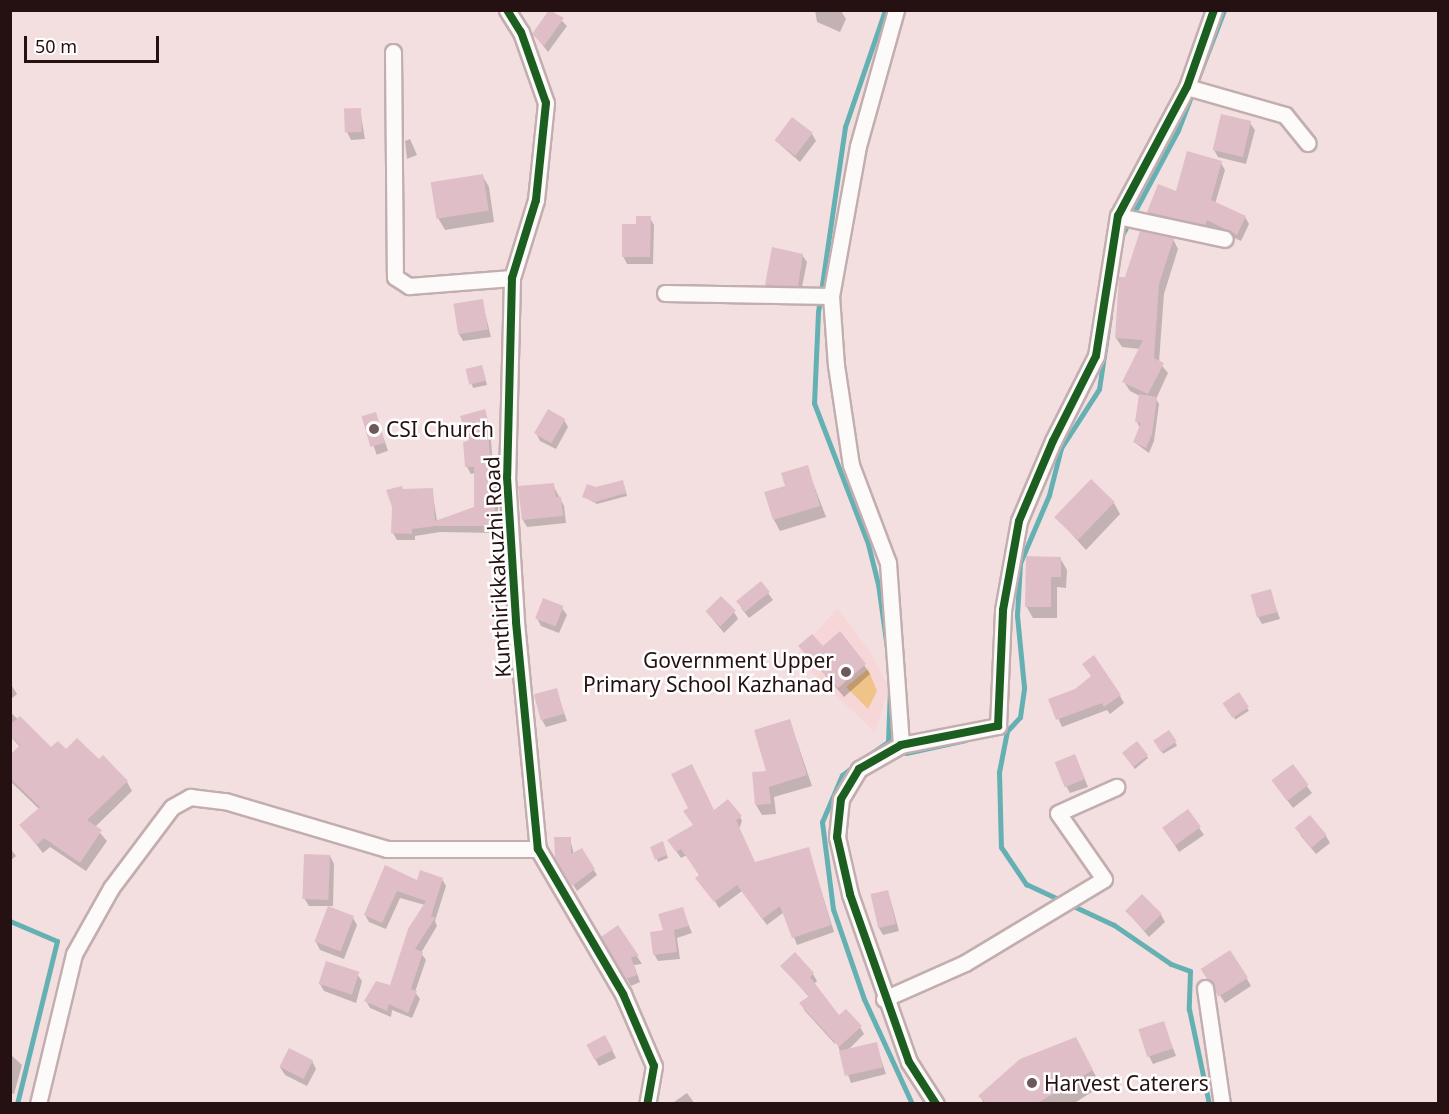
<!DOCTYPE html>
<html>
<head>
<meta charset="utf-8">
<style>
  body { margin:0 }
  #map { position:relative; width:1449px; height:1114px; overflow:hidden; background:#f4dfe0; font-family:"Noto Sans",sans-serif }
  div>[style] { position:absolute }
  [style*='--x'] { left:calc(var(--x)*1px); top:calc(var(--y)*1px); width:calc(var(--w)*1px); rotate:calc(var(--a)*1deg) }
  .built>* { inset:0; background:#f7d6d7 }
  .green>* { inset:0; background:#f0c389 }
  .shadow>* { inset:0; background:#0003; transform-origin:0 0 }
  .stream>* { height:5px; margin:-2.5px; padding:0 2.5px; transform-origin:2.5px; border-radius:2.5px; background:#65b0b2 }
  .building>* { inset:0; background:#e0bec8; transform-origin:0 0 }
  .roads { filter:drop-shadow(2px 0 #c2aeaf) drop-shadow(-2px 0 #c2aeaf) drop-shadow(0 2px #c2aeaf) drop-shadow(0 -2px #c2aeaf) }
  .street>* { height:15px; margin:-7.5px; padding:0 7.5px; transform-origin:7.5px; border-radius:7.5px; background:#fdfafa }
  .cycleway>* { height:8px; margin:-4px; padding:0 4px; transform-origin:4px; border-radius:4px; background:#1b5e20 }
  .dots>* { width:16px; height:16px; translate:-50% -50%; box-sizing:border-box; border:3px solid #fff; border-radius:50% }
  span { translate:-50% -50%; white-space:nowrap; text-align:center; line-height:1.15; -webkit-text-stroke:5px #fff; paint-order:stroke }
  .poi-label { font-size:21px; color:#251112 }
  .left { translate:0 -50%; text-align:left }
  .right { translate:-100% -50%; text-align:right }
  .street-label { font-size:21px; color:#251112 }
  .frame { position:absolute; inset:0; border:12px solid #251112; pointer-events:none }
  .scale { position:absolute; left:24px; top:36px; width:135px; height:27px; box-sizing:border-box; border:3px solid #251112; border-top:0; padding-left:8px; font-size:18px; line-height:21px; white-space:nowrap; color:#251112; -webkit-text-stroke:4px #fff; paint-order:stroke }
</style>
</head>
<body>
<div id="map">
  <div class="built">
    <i style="clip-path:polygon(837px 608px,871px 653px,889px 688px,875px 732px,795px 657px)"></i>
  </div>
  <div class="green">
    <i style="clip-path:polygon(868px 669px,877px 691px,868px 709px,846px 687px)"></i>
  </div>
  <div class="shadow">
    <i style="clip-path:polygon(551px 10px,567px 26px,548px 52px,534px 34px)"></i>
    <i style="clip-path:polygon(815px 10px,841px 11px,846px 19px,840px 32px,817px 22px)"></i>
    <i style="clip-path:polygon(360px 110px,365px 139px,351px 140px,347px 132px)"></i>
    <i style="clip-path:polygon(1250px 123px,1255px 130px,1246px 164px,1218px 157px,1214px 150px)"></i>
    <i style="clip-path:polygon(812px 134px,816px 141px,800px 162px,776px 141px)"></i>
    <i style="clip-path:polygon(410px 139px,417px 155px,407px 159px,405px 141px)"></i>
    <i style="clip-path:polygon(1221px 163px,1225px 170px,1215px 204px,1245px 217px,1249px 224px,1241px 241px,1210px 227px,1209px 231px,1152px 219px,1148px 212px)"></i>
    <i style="clip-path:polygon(482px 175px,489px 187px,494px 222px,445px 230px,438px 218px)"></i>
    <i style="clip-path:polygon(650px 218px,654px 225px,653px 264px,627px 264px,623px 256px)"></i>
    <i style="clip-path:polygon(1173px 239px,1178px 249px,1164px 294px,1159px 362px,1168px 373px,1156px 399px,1159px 404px,1154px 441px,1149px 453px,1134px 442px,1140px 428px,1137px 422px,1140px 396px,1130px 391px,1124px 382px,1140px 349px,1122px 347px,1116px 338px,1126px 279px)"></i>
    <i style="clip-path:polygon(802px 255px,807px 262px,801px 292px,770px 292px,766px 285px)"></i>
    <i style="clip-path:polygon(482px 301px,491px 337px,463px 341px,459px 334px)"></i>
    <i style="clip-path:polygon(483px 370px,487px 385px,473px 388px,468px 371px)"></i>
    <i style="clip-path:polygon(484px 411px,494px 439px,491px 440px,494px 480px,498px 487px,498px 533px,440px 532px,415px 536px,415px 540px,397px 540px,393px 533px,403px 491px,432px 489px,437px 521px,475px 508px,476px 473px,471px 474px,467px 467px,470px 443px)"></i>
    <i style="left:375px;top:413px;width:40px;height:12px;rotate:71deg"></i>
    <i style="clip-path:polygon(564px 420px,568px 427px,556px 449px,540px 441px,536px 433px)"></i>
    <i style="clip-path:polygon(807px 467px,826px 517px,780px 531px,774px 520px)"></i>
    <i style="clip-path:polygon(553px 485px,564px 506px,566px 523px,527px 527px,523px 520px)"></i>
    <i style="clip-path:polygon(624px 485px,627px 496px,597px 504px,584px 497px)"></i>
    <i style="clip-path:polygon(1114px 503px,1120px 514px,1086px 550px,1057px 518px)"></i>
    <i style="clip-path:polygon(1060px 558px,1067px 570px,1066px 588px,1057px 587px,1057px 618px,1033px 618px,1026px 606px)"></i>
    <i style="clip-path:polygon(1270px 591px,1280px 619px,1262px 624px,1258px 617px)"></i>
    <i style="clip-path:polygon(768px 593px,773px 600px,749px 618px,741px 608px)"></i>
    <i style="clip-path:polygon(562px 608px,567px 615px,559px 633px,541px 626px,537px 618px)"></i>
    <i style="clip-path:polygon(706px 611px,734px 612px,738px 619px,724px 633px)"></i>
    <i style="clip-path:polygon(800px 646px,823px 649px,864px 665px,870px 674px,844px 697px)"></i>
    <i style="clip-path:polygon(10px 683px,17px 694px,10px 700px)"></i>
    <i style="clip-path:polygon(556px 690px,567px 721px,546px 727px,542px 720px)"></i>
    <i style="left:1238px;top:694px;width:20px;height:16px;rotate:57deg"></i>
    <i style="clip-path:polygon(1120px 696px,1124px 703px,1110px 714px,1107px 710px,1062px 727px,1050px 700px)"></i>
    <i style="clip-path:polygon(10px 712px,51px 750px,99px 761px,127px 782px,132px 791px,95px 827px,107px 841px,86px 871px,50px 847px,43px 853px,21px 826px,39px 809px,10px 781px,10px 757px,20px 747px,10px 736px)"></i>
    <i style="clip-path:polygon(790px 721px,812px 786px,774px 797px,776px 814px,762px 815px,756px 805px)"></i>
    <i style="left:1169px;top:732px;width:16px;height:16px;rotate:60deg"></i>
    <i style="clip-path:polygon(1146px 755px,1148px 758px,1135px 769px,1126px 757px)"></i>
    <i style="clip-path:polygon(1075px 756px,1088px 787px,1070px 793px,1066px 786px)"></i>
    <i style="clip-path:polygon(1292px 766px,1312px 793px,1293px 808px,1278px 788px)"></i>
    <i style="clip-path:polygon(1188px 811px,1204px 835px,1179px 852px,1168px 835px)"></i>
    <i style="clip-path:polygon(714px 812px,738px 813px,742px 821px,739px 829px,755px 864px,808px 848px,834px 932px,797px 945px,784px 912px,767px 925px,742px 891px,719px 908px,687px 855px,681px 858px,673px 847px)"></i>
    <i style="clip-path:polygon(1300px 835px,1326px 836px,1330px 843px,1316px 854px)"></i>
    <i style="clip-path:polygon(570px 838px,574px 855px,581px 850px,597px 875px,577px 891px,557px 858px)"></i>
    <i style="clip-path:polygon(664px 846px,668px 858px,658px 862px,657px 859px)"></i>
    <i style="clip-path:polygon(10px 848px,16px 856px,10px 861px)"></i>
    <i style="clip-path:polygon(330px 856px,334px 864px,333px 906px,309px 906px,304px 898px)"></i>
    <i style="clip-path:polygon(385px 867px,418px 882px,442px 879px,446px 886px,435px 921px,437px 926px,421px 953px,426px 960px,415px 992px,420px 999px,412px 1018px,392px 1010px,391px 1017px,370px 1008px,366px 1001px,391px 987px,425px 905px,400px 898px,386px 929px,369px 922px,365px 915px)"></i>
    <i style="clip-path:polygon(888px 891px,899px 931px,883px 935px,879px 928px)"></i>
    <i style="clip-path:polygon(682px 909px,692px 933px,677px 938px,680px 959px,658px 961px,654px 954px,665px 932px)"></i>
    <i style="clip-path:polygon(1127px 911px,1161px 915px,1165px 922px,1149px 937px)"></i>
    <i style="clip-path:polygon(353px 918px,357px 925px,344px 959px,320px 950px,316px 942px)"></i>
    <i style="clip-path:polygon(618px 927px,642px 964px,634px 965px,640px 982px,631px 986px,603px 937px)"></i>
    <i style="clip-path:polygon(782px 966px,813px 974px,817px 981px,814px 984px,839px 1017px,860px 1027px,864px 1034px,846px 1052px,876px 1044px,886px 1074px,851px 1083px,836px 1040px,835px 1044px,805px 1011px,801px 1004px,809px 997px)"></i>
    <i style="clip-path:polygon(357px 974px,362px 981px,356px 1003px,324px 991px,320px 984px)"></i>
    <i style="clip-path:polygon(1207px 976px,1247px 979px,1251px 986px,1225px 1003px)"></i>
    <i style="clip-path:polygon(1163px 1022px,1176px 1056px,1153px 1064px,1149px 1056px)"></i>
    <i style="clip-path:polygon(609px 1044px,616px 1058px,599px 1066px,595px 1059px)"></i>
    <i style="clip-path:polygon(10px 1054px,22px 1065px,14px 1094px,10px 1093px)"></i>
    <i style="clip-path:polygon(1084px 1054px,1101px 1086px,1073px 1104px,984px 1104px,980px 1096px)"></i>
    <i style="clip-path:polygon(312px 1061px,316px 1069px,307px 1086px,285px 1075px,280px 1067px)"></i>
    <i style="clip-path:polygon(687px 1093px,695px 1104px,671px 1104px)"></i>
  </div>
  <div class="stream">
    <i style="--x:885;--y:10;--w:124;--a:108.9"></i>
    <i style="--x:845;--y:127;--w:187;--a:98.3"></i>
    <i style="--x:818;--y:312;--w:91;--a:92.5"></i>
    <i style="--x:814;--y:403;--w:151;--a:69"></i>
    <i style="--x:868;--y:544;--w:41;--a:76"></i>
    <i style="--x:878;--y:584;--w:65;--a:82"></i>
    <i style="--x:1122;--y:235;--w:119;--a:-61.9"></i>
    <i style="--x:1178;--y:130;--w:129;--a:-69"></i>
    <i style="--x:1007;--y:731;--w:42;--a:101"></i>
    <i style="--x:999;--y:772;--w:75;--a:88.5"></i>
    <i style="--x:1001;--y:847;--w:45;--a:56"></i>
    <i style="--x:1026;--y:884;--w:97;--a:25"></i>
    <i style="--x:1114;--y:925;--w:69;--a:34.4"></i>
    <i style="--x:1171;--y:964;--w:20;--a:20"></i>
    <i style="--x:1190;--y:971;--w:38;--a:92"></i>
    <i style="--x:1189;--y:1009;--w:97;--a:78.1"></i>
    <i style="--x:996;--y:733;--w:11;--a:-10"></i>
    <i style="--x:1007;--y:731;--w:19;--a:-47"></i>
    <i style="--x:1020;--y:717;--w:30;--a:-82"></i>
    <i style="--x:1024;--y:687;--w:72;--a:-95.6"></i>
    <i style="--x:1017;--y:615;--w:52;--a:-86.7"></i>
    <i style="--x:1020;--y:563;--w:74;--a:-66.9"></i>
    <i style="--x:1049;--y:495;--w:49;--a:-75.7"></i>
    <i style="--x:1061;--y:448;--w:70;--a:-57.2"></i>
    <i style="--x:1099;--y:389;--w:75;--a:-81.5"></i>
    <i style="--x:888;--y:742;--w:55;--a:-87.9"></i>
    <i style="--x:867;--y:756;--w:25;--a:-34"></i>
    <i style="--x:888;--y:742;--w:21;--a:31"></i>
    <i style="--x:906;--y:753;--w:61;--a:-12.2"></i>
    <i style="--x:855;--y:765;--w:16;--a:142"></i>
    <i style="--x:842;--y:775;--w:51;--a:113.1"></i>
    <i style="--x:822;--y:822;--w:88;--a:82.8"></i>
    <i style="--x:833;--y:909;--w:95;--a:71"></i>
    <i style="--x:864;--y:999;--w:115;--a:65.4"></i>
    <i style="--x:10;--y:921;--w:51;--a:23.1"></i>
    <i style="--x:57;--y:941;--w:168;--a:103.8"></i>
  </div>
  <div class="building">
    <i style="clip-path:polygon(549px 10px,564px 18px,544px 46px,532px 34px)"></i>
    <i style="left:361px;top:108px;width:24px;height:17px;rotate:88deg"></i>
    <i style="left:1221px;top:114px;width:31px;height:37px;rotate:13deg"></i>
    <i style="left:792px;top:117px;width:26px;height:29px;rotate:37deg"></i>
    <i style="clip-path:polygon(1187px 151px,1222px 161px,1211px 200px,1246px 216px,1237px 235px,1207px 220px,1205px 225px,1147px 212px,1158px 184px,1176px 191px)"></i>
    <i style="left:483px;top:174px;width:37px;height:53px;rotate:81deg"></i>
    <i style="clip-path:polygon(636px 216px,651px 216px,650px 257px,622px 257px,622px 224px,636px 224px)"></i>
    <i style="clip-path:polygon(1140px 231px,1174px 238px,1159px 284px,1154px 358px,1164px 363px,1148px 394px,1122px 382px,1143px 340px,1115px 338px,1119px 277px,1125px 277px)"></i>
    <i style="clip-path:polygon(772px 247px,803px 254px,798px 286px,765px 285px)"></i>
    <i style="left:483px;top:299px;width:31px;height:30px;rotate:81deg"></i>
    <i style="left:482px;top:365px;width:16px;height:17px;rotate:76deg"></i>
    <i style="clip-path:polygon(1139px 394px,1157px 397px,1152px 434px,1146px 448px,1133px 442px,1141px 423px,1135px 422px)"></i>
    <i style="clip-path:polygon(485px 409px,491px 432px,488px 433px,492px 479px,495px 479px,495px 526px,435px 526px,412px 529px,412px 534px,391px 533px,392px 507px,386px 490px,402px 486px,403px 489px,433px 488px,435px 521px,474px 507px,474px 467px,465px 467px,463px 442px,468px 441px,460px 416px)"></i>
    <i style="left:548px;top:409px;width:20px;height:28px;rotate:30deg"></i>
    <i style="left:376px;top:412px;width:32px;height:15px;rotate:74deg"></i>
    <i style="clip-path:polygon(808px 465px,820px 506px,773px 520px,764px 492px,785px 486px,781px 473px)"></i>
    <i style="left:1091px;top:479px;width:33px;height:53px;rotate:44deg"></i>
    <i style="clip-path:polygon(623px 480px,626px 493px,595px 502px,582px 497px,587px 484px,596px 487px)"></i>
    <i style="clip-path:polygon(554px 483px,556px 497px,561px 497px,563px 516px,522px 520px,518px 486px)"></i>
    <i style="clip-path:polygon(1026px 556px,1061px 557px,1061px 577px,1051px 577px,1051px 607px,1025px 607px)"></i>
    <i style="left:761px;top:581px;width:14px;height:32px;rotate:51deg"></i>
    <i style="left:1271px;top:589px;width:24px;height:21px;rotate:75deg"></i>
    <i style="left:721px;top:596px;width:21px;height:22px;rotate:45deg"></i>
    <i style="left:543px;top:598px;width:22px;height:22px;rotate:21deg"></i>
    <i style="clip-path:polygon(840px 631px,866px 664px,838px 688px,798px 646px,812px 634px,823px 646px)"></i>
    <i style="clip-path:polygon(1094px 655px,1121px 695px,1104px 707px,1102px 703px,1056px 720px,1048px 699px,1075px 689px,1091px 676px,1082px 664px)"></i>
    <i style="left:557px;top:688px;width:27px;height:24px;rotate:75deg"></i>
    <i style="left:1239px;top:692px;width:18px;height:20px;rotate:56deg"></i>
    <i style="clip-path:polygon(20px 716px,51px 747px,58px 741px,66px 749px,77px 738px,99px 759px,103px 755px,128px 781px,87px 820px,102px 830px,80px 863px,44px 838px,37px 845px,19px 825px,40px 807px,10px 778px,10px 755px,20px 745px,10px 736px,10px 725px)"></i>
    <i style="clip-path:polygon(790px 719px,807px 775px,769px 787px,771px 804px,755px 805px,752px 772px,766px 771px,754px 730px)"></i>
    <i style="left:1169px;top:730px;width:14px;height:19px;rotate:56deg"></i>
    <i style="left:1137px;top:741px;width:18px;height:19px;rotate:52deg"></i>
    <i style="left:1075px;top:754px;width:27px;height:22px;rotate:68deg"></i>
    <i style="clip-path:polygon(692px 764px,714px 810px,728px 799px,742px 816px,736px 820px,755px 862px,809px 847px,831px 925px,792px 938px,780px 906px,762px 919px,737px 885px,714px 902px,695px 878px,699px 875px,681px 849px,676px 852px,667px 840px,693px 825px,683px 811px,688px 808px,671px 774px)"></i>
    <i style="left:1293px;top:764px;width:26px;height:27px;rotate:53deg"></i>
    <i style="left:1188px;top:809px;width:22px;height:32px;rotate:54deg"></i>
    <i style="left:1310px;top:815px;width:26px;height:20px;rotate:50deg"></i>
    <i style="clip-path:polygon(554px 837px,571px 837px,571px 854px,582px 848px,595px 869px,572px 886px,555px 858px)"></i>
    <i style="clip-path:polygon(663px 841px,667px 855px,655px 860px,650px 847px)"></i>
    <i style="left:304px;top:854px;width:26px;height:45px;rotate:2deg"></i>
    <i style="clip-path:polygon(385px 865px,417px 880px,420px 870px,443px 878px,431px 916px,435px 918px,415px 949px,423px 952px,411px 989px,417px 991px,408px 1013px,389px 1004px,387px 1011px,364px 1001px,376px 981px,390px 985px,408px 929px,426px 901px,397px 891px,382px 923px,364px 915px)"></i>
    <i style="left:888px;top:890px;width:35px;height:18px;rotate:77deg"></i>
    <i style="left:1142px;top:894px;width:28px;height:24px;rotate:45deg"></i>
    <i style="left:328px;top:906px;width:28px;height:38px;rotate:21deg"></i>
    <i style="clip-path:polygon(683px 907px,689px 926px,674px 930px,677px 952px,653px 955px,650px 932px,663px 930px,658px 914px)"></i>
    <i style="clip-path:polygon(618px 925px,639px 956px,631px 957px,637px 975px,626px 979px,601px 937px)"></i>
    <i style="left:1230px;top:950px;width:33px;height:35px;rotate:57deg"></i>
    <i style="clip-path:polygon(795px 952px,814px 973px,810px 977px,839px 1015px,846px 1009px,862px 1026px,839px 1047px,799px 1003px,809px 996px,780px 966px)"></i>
    <i style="left:326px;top:961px;width:35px;height:24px;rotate:18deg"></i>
    <i style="left:1164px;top:1021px;width:29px;height:27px;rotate:72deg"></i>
    <i style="left:605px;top:1035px;width:17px;height:21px;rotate:62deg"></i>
    <i style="clip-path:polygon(1076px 1037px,1093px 1070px,1036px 1104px,987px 1104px,978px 1096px,1020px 1059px)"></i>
    <i style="left:877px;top:1042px;width:26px;height:39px;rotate:77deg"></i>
    <i style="left:289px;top:1048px;width:27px;height:21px;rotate:27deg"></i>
  </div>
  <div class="roads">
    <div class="street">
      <i style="--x:507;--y:10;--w:26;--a:58"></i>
      <i style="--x:521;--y:32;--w:75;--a:70.6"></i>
      <i style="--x:546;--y:103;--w:98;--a:95.9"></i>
      <i style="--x:536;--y:200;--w:82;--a:107.1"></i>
      <i style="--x:512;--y:278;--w:199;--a:91.4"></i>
      <i style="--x:507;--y:477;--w:145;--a:86.4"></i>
      <i style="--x:516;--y:622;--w:228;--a:84.5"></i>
      <i style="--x:538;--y:849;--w:168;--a:59.6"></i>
      <i style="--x:623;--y:994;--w:78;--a:66.7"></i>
      <i style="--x:654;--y:1066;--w:39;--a:100"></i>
      <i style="--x:896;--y:10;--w:141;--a:105.6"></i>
      <i style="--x:858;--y:146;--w:152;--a:100.2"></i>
      <i style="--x:831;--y:296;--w:69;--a:85.9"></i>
      <i style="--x:836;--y:365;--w:101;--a:81.5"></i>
      <i style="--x:851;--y:465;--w:105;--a:69.3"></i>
      <i style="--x:888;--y:563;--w:182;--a:85.9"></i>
      <i style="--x:393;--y:52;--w:225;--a:89.5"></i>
      <i style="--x:395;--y:277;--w:17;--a:33"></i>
      <i style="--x:409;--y:286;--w:103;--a:-4.4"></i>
      <i style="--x:1187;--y:87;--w:102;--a:15.9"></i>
      <i style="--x:1285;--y:115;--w:36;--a:51"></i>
      <i style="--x:1118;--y:216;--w:109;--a:12.1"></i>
      <i style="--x:665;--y:293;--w:166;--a:1"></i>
      <i style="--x:1205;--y:988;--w:117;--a:81.7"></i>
      <i style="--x:884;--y:999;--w:89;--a:-24"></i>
      <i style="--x:965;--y:963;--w:162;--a:-31.1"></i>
      <i style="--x:1104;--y:879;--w:80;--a:-124.9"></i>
      <i style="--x:1058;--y:813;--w:64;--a:-24.1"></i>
      <i style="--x:38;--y:1104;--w:154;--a:-76.5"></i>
      <i style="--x:74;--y:954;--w:76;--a:-60.7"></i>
      <i style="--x:111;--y:888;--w:101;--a:-53"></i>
      <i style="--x:172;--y:807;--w:21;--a:-29"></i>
      <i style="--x:190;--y:797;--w:35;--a:7"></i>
      <i style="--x:225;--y:801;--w:169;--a:16.5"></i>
      <i style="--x:387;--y:849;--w:151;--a:0"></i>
      <i style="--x:936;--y:1104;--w:50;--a:-122.7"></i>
      <i style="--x:909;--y:1062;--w:178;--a:-109.4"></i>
      <i style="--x:850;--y:894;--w:58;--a:-102.8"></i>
      <i style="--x:837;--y:837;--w:38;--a:-84"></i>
      <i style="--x:841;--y:799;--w:35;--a:-59"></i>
      <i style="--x:859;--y:769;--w:48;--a:-29.7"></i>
      <i style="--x:901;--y:745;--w:99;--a:-11.1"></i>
      <i style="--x:998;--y:726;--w:116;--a:-87.5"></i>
      <i style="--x:1003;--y:610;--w:90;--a:-79.8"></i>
      <i style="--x:1019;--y:521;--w:87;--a:-67"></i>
      <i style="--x:1053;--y:441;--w:95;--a:-63.2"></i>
      <i style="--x:1096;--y:356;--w:142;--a:-81.1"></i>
      <i style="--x:1118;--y:216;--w:146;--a:-61.9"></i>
      <i style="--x:1187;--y:87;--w:82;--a:-70.7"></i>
    </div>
  </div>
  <div class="cycleway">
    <i style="--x:507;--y:10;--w:26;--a:58"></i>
    <i style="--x:521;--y:32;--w:75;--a:70.6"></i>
    <i style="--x:546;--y:103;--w:98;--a:95.9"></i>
    <i style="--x:536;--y:200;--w:82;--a:107.1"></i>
    <i style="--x:512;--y:278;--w:199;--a:91.4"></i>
    <i style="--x:507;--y:477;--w:145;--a:86.4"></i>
    <i style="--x:516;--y:622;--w:228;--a:84.5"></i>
    <i style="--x:538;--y:849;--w:168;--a:59.6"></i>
    <i style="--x:623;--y:994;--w:78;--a:66.7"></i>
    <i style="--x:654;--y:1066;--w:39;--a:100"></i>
    <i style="--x:936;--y:1104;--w:50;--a:-122.7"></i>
    <i style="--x:909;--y:1062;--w:178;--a:-109.4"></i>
    <i style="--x:850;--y:894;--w:58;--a:-102.8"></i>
    <i style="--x:837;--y:837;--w:38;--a:-84"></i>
    <i style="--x:841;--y:799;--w:35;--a:-59"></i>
    <i style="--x:859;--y:769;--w:48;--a:-29.7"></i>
    <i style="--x:901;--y:745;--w:99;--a:-11.1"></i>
    <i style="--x:998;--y:726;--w:116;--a:-87.5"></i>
    <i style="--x:1003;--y:610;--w:90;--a:-79.8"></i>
    <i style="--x:1019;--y:521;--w:87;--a:-67"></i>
    <i style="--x:1053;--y:441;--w:95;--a:-63.2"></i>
    <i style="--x:1096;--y:356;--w:142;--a:-81.1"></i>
    <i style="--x:1118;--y:216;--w:146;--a:-61.9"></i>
    <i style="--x:1187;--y:87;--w:82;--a:-70.7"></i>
  </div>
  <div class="dots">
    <i style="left:374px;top:429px;background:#6d595a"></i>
    <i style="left:846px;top:672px;background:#6d595a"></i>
    <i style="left:1032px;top:1083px;background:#6d595a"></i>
  </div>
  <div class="poi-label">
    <span class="left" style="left:386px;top:429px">CSI Church</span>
    <span class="right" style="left:834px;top:672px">Government Upper<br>Primary School Kazhanad</span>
    <span class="left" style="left:1044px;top:1083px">Harvest Caterers</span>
  </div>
  <div class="street-label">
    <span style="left:497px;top:567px;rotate:-93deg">Kunthirikkakuzhi Road</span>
  </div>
  <div class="frame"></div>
  <div class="scale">50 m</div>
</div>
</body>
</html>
